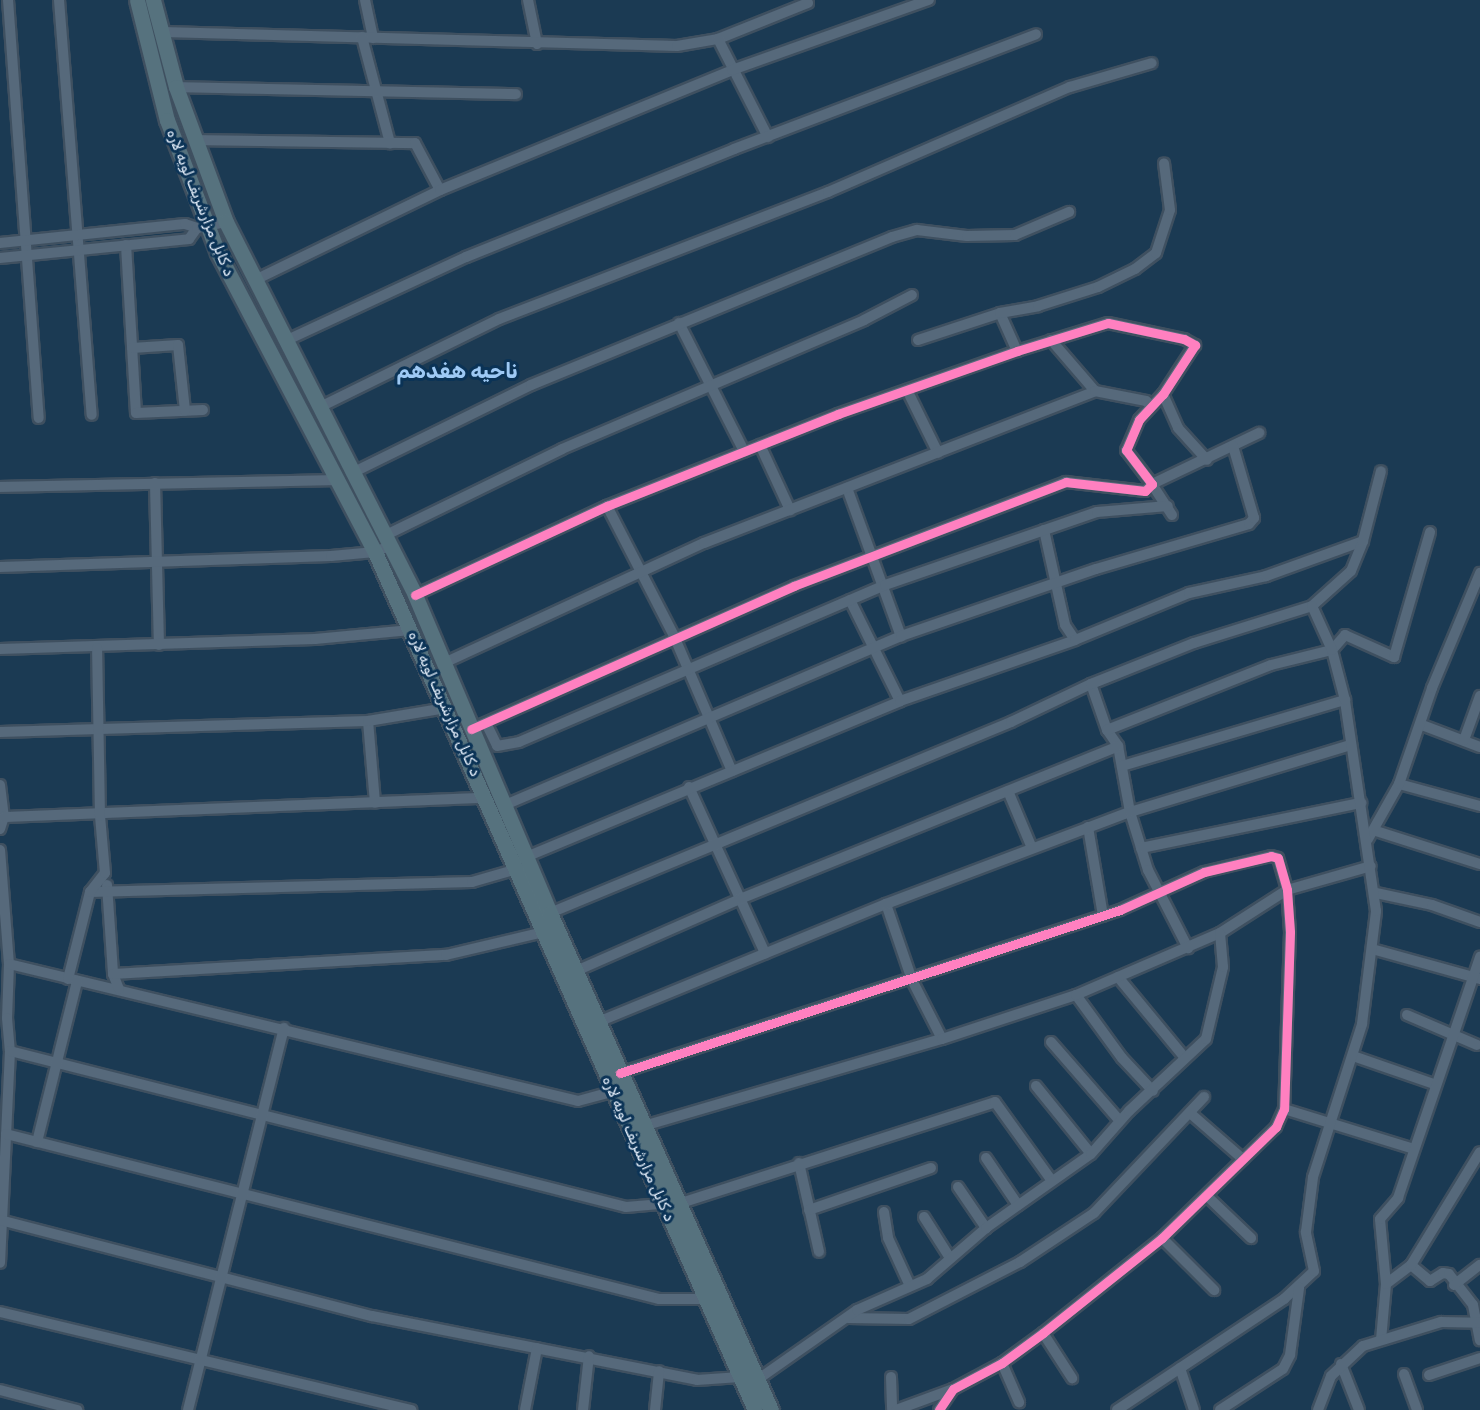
<!DOCTYPE html>
<html>
<head>
<meta charset="utf-8">
<style>
  body { margin:0 }
  #map { position:relative; width:1480px; height:1410px; overflow:hidden; background:#1b3a53; font-family:Rubik,Cairo,sans-serif }
  div>[style] { position:absolute }
  [style*='--x'] { left:calc(var(--x)*1px); top:calc(var(--y)*1px); width:calc(var(--w)*1px); rotate:calc(var(--a)*1deg) }
  .roads { filter:drop-shadow(2px 0 #3f5060) drop-shadow(-2px 0 #3f5060) drop-shadow(0 2px #3f5060) drop-shadow(0 -2px #3f5060) }
  .minor>* { height:10px; margin:-5px; padding:0 5px; transform-origin:5px; border-radius:5px; background:#56697b }
  .highway>* { height:15px; margin:-7.5px; padding:0 7.5px; transform-origin:7.5px; border-radius:7.5px; background:#56727e }
  .cycleway>* { height:9px; margin:-4.5px; padding:0 4.5px; transform-origin:4.5px; border-radius:4.5px; background:#ff80c0 }
  span { translate:-50% -50%; white-space:nowrap; text-align:center; line-height:1.15; -webkit-text-stroke:6px #0b3356; paint-order:stroke }
  .street-label { font-size:15px; color:#e6f0fc }
  .district-label { font-size:21px; color:#9ec9f4; font-weight:700 }
</style>
</head>
<body>
<div id="map">
  <div class="roads">
    <div class="minor">
      <i style="--x:8;--y:0;--w:419;--a:85.8"></i>
      <i style="--x:59;--y:0;--w:416;--a:85.5"></i>
      <i style="--x:365;--y:0;--w:39;--a:78"></i>
      <i style="--x:528;--y:0;--w:45;--a:78.4"></i>
      <i style="--x:163;--y:32;--w:514;--a:1.56"></i>
      <i style="--x:677;--y:46;--w:42;--a:-9.7"></i>
      <i style="--x:718;--y:39;--w:97;--a:-21.8"></i>
      <i style="--x:362;--y:37;--w:110;--a:75.2"></i>
      <i style="--x:718;--y:39;--w:110;--a:63"></i>
      <i style="--x:176;--y:87;--w:340;--a:1.2"></i>
      <i style="--x:195;--y:140;--w:220;--a:0.8"></i>
      <i style="--x:415;--y:143;--w:53;--a:62"></i>
      <i style="--x:0;--y:243;--w:186;--a:-5.9"></i>
      <i style="--x:185;--y:224;--w:13;--a:18"></i>
      <i style="--x:126;--y:245;--w:168;--a:86.6"></i>
      <i style="--x:136;--y:413;--w:67;--a:-2.6"></i>
      <i style="--x:0;--y:258;--w:190;--a:-5.7"></i>
      <i style="--x:189;--y:239;--w:14;--a:-54"></i>
      <i style="--x:197;--y:228;--w:30;--a:-12"></i>
      <i style="--x:255;--y:280;--w:206;--a:-25.9"></i>
      <i style="--x:440;--y:190;--w:316;--a:-22.3"></i>
      <i style="--x:732;--y:70;--w:209;--a:-19.6"></i>
      <i style="--x:1000;--y:313;--w:42;--a:65.9"></i>
      <i style="--x:679;--y:323;--w:144;--a:63.1"></i>
      <i style="--x:918;--y:340;--w:86;--a:-18.2"></i>
      <i style="--x:1000;--y:313;--w:39;--a:-10"></i>
      <i style="--x:1038;--y:306;--w:63;--a:-17.6"></i>
      <i style="--x:1098;--y:287;--w:41;--a:-25.9"></i>
      <i style="--x:1135;--y:269;--w:26;--a:-37"></i>
      <i style="--x:1156;--y:253;--w:45;--a:-72"></i>
      <i style="--x:1170;--y:210;--w:47;--a:-97.3"></i>
      <i style="--x:1051;--y:340;--w:67;--a:49.2"></i>
      <i style="--x:285;--y:341;--w:200;--a:-24.9"></i>
      <i style="--x:466;--y:257;--w:289;--a:-21.9"></i>
      <i style="--x:734;--y:149;--w:323;--a:-20.8"></i>
      <i style="--x:132;--y:348;--w:46;--a:-3.7"></i>
      <i style="--x:178;--y:345;--w:66;--a:83.9"></i>
      <i style="--x:907;--y:390;--w:70;--a:63.8"></i>
      <i style="--x:1163;--y:394;--w:37;--a:66"></i>
      <i style="--x:1178;--y:428;--w:43;--a:47.8"></i>
      <i style="--x:320;--y:407;--w:199;--a:-26.2"></i>
      <i style="--x:499;--y:319;--w:353;--a:-21.1"></i>
      <i style="--x:828;--y:192;--w:264;--a:-23.5"></i>
      <i style="--x:1070;--y:87;--w:85;--a:-16.3"></i>
      <i style="--x:760;--y:445;--w:72;--a:65.2"></i>
      <i style="--x:352;--y:473;--w:199;--a:-26.2"></i>
      <i style="--x:531;--y:385;--w:390;--a:-22.3"></i>
      <i style="--x:892;--y:237;--w:26;--a:-16"></i>
      <i style="--x:917;--y:230;--w:50;--a:6.8"></i>
      <i style="--x:967;--y:236;--w:48;--a:-1.2"></i>
      <i style="--x:1015;--y:235;--w:59;--a:-23.1"></i>
      <i style="--x:155;--y:483;--w:162;--a:88.6"></i>
      <i style="--x:0;--y:487;--w:334;--a:-1.2"></i>
      <i style="--x:847;--y:488;--w:158;--a:70"></i>
      <i style="--x:607;--y:506;--w:146;--a:62.7"></i>
      <i style="--x:674;--y:636;--w:147;--a:66.8"></i>
      <i style="--x:1172;--y:515;--w:37;--a:-123"></i>
      <i style="--x:1152;--y:484;--w:119;--a:-25.5"></i>
      <i style="--x:1044;--y:530;--w:97;--a:77.5"></i>
      <i style="--x:1065;--y:625;--w:18;--a:56"></i>
      <i style="--x:384;--y:536;--w:198;--a:-26"></i>
      <i style="--x:562;--y:449;--w:328;--a:-23.1"></i>
      <i style="--x:864;--y:320;--w:54;--a:-27.5"></i>
      <i style="--x:0;--y:567;--w:331;--a:-1.9"></i>
      <i style="--x:331;--y:556;--w:44;--a:-5.2"></i>
      <i style="--x:375;--y:552;--w:15;--a:-23"></i>
      <i style="--x:415;--y:595;--w:212;--a:-24.9"></i>
      <i style="--x:607;--y:506;--w:249;--a:-21.7"></i>
      <i style="--x:838;--y:414;--w:190;--a:-19.4"></i>
      <i style="--x:1017;--y:351;--w:95;--a:-17.1"></i>
      <i style="--x:1108;--y:323;--w:78;--a:11.9"></i>
      <i style="--x:1184;--y:339;--w:13;--a:29"></i>
      <i style="--x:1195;--y:345;--w:59;--a:123.1"></i>
      <i style="--x:1163;--y:394;--w:35;--a:133"></i>
      <i style="--x:1139;--y:420;--w:33;--a:113"></i>
      <i style="--x:1126;--y:450;--w:43;--a:52.6"></i>
      <i style="--x:1152;--y:484;--w:10;--a:135"></i>
      <i style="--x:1145;--y:491;--w:80;--a:-173.5"></i>
      <i style="--x:1066;--y:482;--w:291;--a:159.1"></i>
      <i style="--x:794;--y:586;--w:353;--a:156.1"></i>
      <i style="--x:850;--y:600;--w:113;--a:63.7"></i>
      <i style="--x:0;--y:649;--w:315;--a:-1.8"></i>
      <i style="--x:315;--y:639;--w:96;--a:-5.4"></i>
      <i style="--x:444;--y:663;--w:286;--a:-24.8"></i>
      <i style="--x:704;--y:543;--w:420;--a:-21.2"></i>
      <i style="--x:1095;--y:391;--w:52;--a:11.1"></i>
      <i style="--x:1146;--y:401;--w:6;--a:39"></i>
      <i style="--x:1091;--y:684;--w:49;--a:70.8"></i>
      <i style="--x:1107;--y:730;--w:19;--a:55"></i>
      <i style="--x:1118;--y:746;--w:67;--a:79.7"></i>
      <i style="--x:1130;--y:812;--w:61;--a:72.8"></i>
      <i style="--x:1148;--y:870;--w:88;--a:62.9"></i>
      <i style="--x:368;--y:721;--w:82;--a:85.1"></i>
      <i style="--x:486;--y:723;--w:25;--a:64"></i>
      <i style="--x:497;--y:746;--w:22;--a:-10"></i>
      <i style="--x:519;--y:742;--w:398;--a:-23.2"></i>
      <i style="--x:885;--y:585;--w:224;--a:-19"></i>
      <i style="--x:1097;--y:512;--w:71;--a:-4.8"></i>
      <i style="--x:1422;--y:725;--w:62;--a:20.8"></i>
      <i style="--x:1107;--y:730;--w:176;--a:-21.6"></i>
      <i style="--x:1271;--y:665;--w:63;--a:-13.8"></i>
      <i style="--x:1332;--y:650;--w:20;--a:-49"></i>
      <i style="--x:1345;--y:635;--w:54;--a:24.2"></i>
      <i style="--x:1394;--y:657;--w:130;--a:-73.9"></i>
      <i style="--x:0;--y:732;--w:368;--a:-1.7"></i>
      <i style="--x:368;--y:721;--w:79;--a:-9.5"></i>
      <i style="--x:1464;--y:740;--w:47;--a:-70"></i>
      <i style="--x:1122;--y:766;--w:233;--a:-16.5"></i>
      <i style="--x:1399;--y:784;--w:84;--a:15.2"></i>
      <i style="--x:0;--y:785;--w:32;--a:83"></i>
      <i style="--x:689;--y:787;--w:183;--a:65.4"></i>
      <i style="--x:1008;--y:791;--w:62;--a:67.2"></i>
      <i style="--x:505;--y:805;--w:431;--a:-23.1"></i>
      <i style="--x:901;--y:636;--w:206;--a:-19"></i>
      <i style="--x:1096;--y:569;--w:159;--a:-16.4"></i>
      <i style="--x:1249;--y:524;--w:8;--a:-50"></i>
      <i style="--x:1254;--y:518;--w:75;--a:-106.3"></i>
      <i style="--x:1088;--y:827;--w:90;--a:80.4"></i>
      <i style="--x:0;--y:829;--w:13;--a:-72"></i>
      <i style="--x:4;--y:817;--w:482;--a:-2.3"></i>
      <i style="--x:1376;--y:831;--w:109;--a:17.6"></i>
      <i style="--x:1368;--y:839;--w:63;--a:-60.6"></i>
      <i style="--x:1399;--y:784;--w:102;--a:-71"></i>
      <i style="--x:1432;--y:688;--w:125;--a:-67.3"></i>
      <i style="--x:1141;--y:848;--w:225;--a:-11.6"></i>
      <i style="--x:0;--y:850;--w:114;--a:85.5"></i>
      <i style="--x:9;--y:964;--w:54;--a:92.1"></i>
      <i style="--x:7;--y:1018;--w:33;--a:85"></i>
      <i style="--x:10;--y:1051;--w:212;--a:92.7"></i>
      <i style="--x:526;--y:857;--w:405;--a:-22.6"></i>
      <i style="--x:900;--y:701;--w:185;--a:-19.2"></i>
      <i style="--x:1075;--y:640;--w:123;--a:-22.4"></i>
      <i style="--x:1189;--y:593;--w:79;--a:-12.4"></i>
      <i style="--x:1266;--y:576;--w:103;--a:-19.8"></i>
      <i style="--x:107;--y:885;--w:89;--a:86.1"></i>
      <i style="--x:90;--y:892;--w:382;--a:-1.5"></i>
      <i style="--x:472;--y:882;--w:47;--a:-16.1"></i>
      <i style="--x:1376;--y:893;--w:57;--a:12.1"></i>
      <i style="--x:1432;--y:905;--w:51;--a:19.5"></i>
      <i style="--x:886;--y:904;--w:80;--a:71.1"></i>
      <i style="--x:912;--y:980;--w:66;--a:63"></i>
      <i style="--x:550;--y:913;--w:499;--a:-22.5"></i>
      <i style="--x:1011;--y:722;--w:89;--a:-25.4"></i>
      <i style="--x:1091;--y:684;--w:111;--a:-21.7"></i>
      <i style="--x:1194;--y:643;--w:124;--a:-17.4"></i>
      <i style="--x:1312;--y:606;--w:52;--a:-41.9"></i>
      <i style="--x:1351;--y:571;--w:32;--a:-68"></i>
      <i style="--x:1363;--y:541;--w:72;--a:-75.6"></i>
      <i style="--x:1372;--y:949;--w:112;--a:15.5"></i>
      <i style="--x:9;--y:964;--w:585;--a:13.54"></i>
      <i style="--x:578;--y:1101;--w:35;--a:-15"></i>
      <i style="--x:576;--y:971;--w:179;--a:-23.7"></i>
      <i style="--x:740;--y:899;--w:408;--a:-22"></i>
      <i style="--x:1118;--y:977;--w:105;--a:50.4"></i>
      <i style="--x:68;--y:979;--w:90;--a:-75.8"></i>
      <i style="--x:90;--y:892;--w:24;--a:-52"></i>
      <i style="--x:105;--y:873;--w:57;--a:-95"></i>
      <i style="--x:100;--y:816;--w:168;--a:-91"></i>
      <i style="--x:119;--y:989;--w:16;--a:-112"></i>
      <i style="--x:113;--y:974;--w:334;--a:-3.3"></i>
      <i style="--x:446;--y:955;--w:101;--a:-13.2"></i>
      <i style="--x:1076;--y:995;--w:78;--a:53.9"></i>
      <i style="--x:1122;--y:1058;--w:45;--a:46.8"></i>
      <i style="--x:1407;--y:1015;--w:76;--a:23.2"></i>
      <i style="--x:598;--y:1022;--w:311;--a:-22.3"></i>
      <i style="--x:886;--y:904;--w:261;--a:-20.7"></i>
      <i style="--x:1130;--y:812;--w:231;--a:-16.9"></i>
      <i style="--x:1051;--y:1042;--w:103;--a:48.9"></i>
      <i style="--x:10;--y:1051;--w:635;--a:14.21"></i>
      <i style="--x:626;--y:1207;--w:36;--a:-5"></i>
      <i style="--x:1353;--y:1056;--w:86;--a:19.1"></i>
      <i style="--x:620;--y:1073;--w:526;--a:-18.06"></i>
      <i style="--x:1120;--y:910;--w:92;--a:-24.3"></i>
      <i style="--x:1204;--y:872;--w:69;--a:-13.4"></i>
      <i style="--x:1271;--y:856;--w:7;--a:16"></i>
      <i style="--x:1278;--y:858;--w:33;--a:74"></i>
      <i style="--x:1287;--y:890;--w:42;--a:85.9"></i>
      <i style="--x:1290;--y:932;--w:177;--a:91.9"></i>
      <i style="--x:1284;--y:1109;--w:20;--a:114"></i>
      <i style="--x:1276;--y:1127;--w:159;--a:135.8"></i>
      <i style="--x:1162;--y:1238;--w:152;--a:141.4"></i>
      <i style="--x:1043;--y:1333;--w:51;--a:143.8"></i>
      <i style="--x:1002;--y:1363;--w:55;--a:152"></i>
      <i style="--x:953;--y:1389;--w:25;--a:124"></i>
      <i style="--x:1036;--y:1086;--w:87;--a:51"></i>
      <i style="--x:1284;--y:1109;--w:136;--a:17.1"></i>
      <i style="--x:1190;--y:1113;--w:70;--a:41"></i>
      <i style="--x:647;--y:1125;--w:307;--a:-16.3"></i>
      <i style="--x:942;--y:1039;--w:141;--a:-18.2"></i>
      <i style="--x:1076;--y:995;--w:157;--a:-23.3"></i>
      <i style="--x:1220;--y:933;--w:80;--a:-32.7"></i>
      <i style="--x:1287;--y:890;--w:87;--a:-15.9"></i>
      <i style="--x:6;--y:1134;--w:674;--a:14.18"></i>
      <i style="--x:659;--y:1299;--w:46;--a:0"></i>
      <i style="--x:37;--y:1142;--w:166;--a:-76"></i>
      <i style="--x:986;--y:1158;--w:57;--a:55.8"></i>
      <i style="--x:799;--y:1163;--w:91;--a:77.3"></i>
      <i style="--x:958;--y:1187;--w:50;--a:55.7"></i>
      <i style="--x:1207;--y:1196;--w:61;--a:43.7"></i>
      <i style="--x:681;--y:1203;--w:330;--a:-17.8"></i>
      <i style="--x:995;--y:1102;--w:97;--a:54.2"></i>
      <i style="--x:809;--y:1210;--w:129;--a:-19"></i>
      <i style="--x:884;--y:1212;--w:26;--a:81"></i>
      <i style="--x:888;--y:1238;--w:53;--a:65.4"></i>
      <i style="--x:924;--y:1217;--w:49;--a:57.6"></i>
      <i style="--x:0;--y:1220;--w:384;--a:14.5"></i>
      <i style="--x:372;--y:1316;--w:331;--a:11.1"></i>
      <i style="--x:697;--y:1380;--w:43;--a:-4"></i>
      <i style="--x:1162;--y:1238;--w:74;--a:45"></i>
      <i style="--x:1411;--y:1265;--w:25;--a:40"></i>
      <i style="--x:1430;--y:1281;--w:15;--a:-32"></i>
      <i style="--x:1443;--y:1273;--w:6;--a:9"></i>
      <i style="--x:1449;--y:1274;--w:39;--a:52"></i>
      <i style="--x:1473;--y:1305;--w:36;--a:79"></i>
      <i style="--x:1386;--y:1284;--w:31;--a:-37"></i>
      <i style="--x:1411;--y:1265;--w:132;--a:-58.6"></i>
      <i style="--x:1454;--y:1285;--w:33;--a:-38"></i>
      <i style="--x:0;--y:1312;--w:423;--a:13.4"></i>
      <i style="--x:848;--y:1318;--w:61;--a:0.9"></i>
      <i style="--x:909;--y:1319;--w:125;--a:-27.2"></i>
      <i style="--x:1020;--y:1262;--w:89;--a:-33.5"></i>
      <i style="--x:1094;--y:1213;--w:160;--a:-46.5"></i>
      <i style="--x:1043;--y:1333;--w:54;--a:57.2"></i>
      <i style="--x:1381;--y:1340;--w:56;--a:-84.9"></i>
      <i style="--x:1386;--y:1284;--w:65;--a:-95.3"></i>
      <i style="--x:1380;--y:1219;--w:28;--a:-49"></i>
      <i style="--x:1398;--y:1198;--w:255;--a:-71.2"></i>
      <i style="--x:1002;--y:1363;--w:43;--a:66.4"></i>
      <i style="--x:1341;--y:1364;--w:49;--a:68.6"></i>
      <i style="--x:1180;--y:1368;--w:44;--a:71.6"></i>
      <i style="--x:1404;--y:1374;--w:38;--a:70"></i>
      <i style="--x:1429;--y:1375;--w:54;--a:-18.4"></i>
      <i style="--x:891;--y:1377;--w:33;--a:88"></i>
      <i style="--x:757;--y:1380;--w:122;--a:-35"></i>
      <i style="--x:857;--y:1310;--w:77;--a:-23.9"></i>
      <i style="--x:927;--y:1279;--w:78;--a:-40.8"></i>
      <i style="--x:986;--y:1228;--w:128;--a:-35.2"></i>
      <i style="--x:1091;--y:1154;--w:57;--a:-48.5"></i>
      <i style="--x:1129;--y:1111;--w:105;--a:-43.1"></i>
      <i style="--x:1206;--y:1039;--w:74;--a:-76.7"></i>
      <i style="--x:1223;--y:967;--w:34;--a:-95"></i>
      <i style="--x:0;--y:1390;--w:80;--a:14.6"></i>
      <i style="--x:188;--y:1410;--w:394;--a:-75.9"></i>
      <i style="--x:525;--y:1410;--w:63;--a:-79"></i>
      <i style="--x:583;--y:1410;--w:54;--a:-83.7"></i>
      <i style="--x:655;--y:1410;--w:39;--a:-84"></i>
      <i style="--x:896;--y:1410;--w:61;--a:-20.2"></i>
      <i style="--x:1117;--y:1410;--w:201;--a:-33.6"></i>
      <i style="--x:1284;--y:1299;--w:41;--a:-43"></i>
      <i style="--x:1314;--y:1271;--w:40;--a:-102"></i>
      <i style="--x:1306;--y:1232;--w:55;--a:-82.7"></i>
      <i style="--x:1313;--y:1177;--w:161;--a:-72.2"></i>
      <i style="--x:1362;--y:1024;--w:114;--a:-82.9"></i>
      <i style="--x:1376;--y:911;--w:213;--a:-98.4"></i>
      <i style="--x:1345;--y:700;--w:52;--a:-104.6"></i>
      <i style="--x:1332;--y:650;--w:48;--a:-114.4"></i>
      <i style="--x:1220;--y:1410;--w:75;--a:-33.1"></i>
      <i style="--x:1283;--y:1369;--w:16;--a:-63"></i>
      <i style="--x:1290;--y:1355;--w:68;--a:-82.3"></i>
      <i style="--x:1318;--y:1410;--w:36;--a:-69"></i>
      <i style="--x:1331;--y:1376;--w:44;--a:-43.2"></i>
      <i style="--x:1363;--y:1346;--w:82;--a:-17.1"></i>
      <i style="--x:1441;--y:1322;--w:39;--a:1"></i>
    </div>
    <div class="highway">
      <i style="--x:137;--y:0;--w:124;--a:76"></i>
      <i style="--x:167;--y:120;--w:142;--a:69"></i>
      <i style="--x:218;--y:253;--w:338;--a:62.3"></i>
      <i style="--x:375;--y:552;--w:938;--a:66.11"></i>
      <i style="--x:153;--y:0;--w:90;--a:75.2"></i>
      <i style="--x:176;--y:87;--w:144;--a:69.7"></i>
      <i style="--x:226;--y:222;--w:418;--a:63.1"></i>
      <i style="--x:415;--y:595;--w:345;--a:67"></i>
      <i style="--x:550;--y:913;--w:544;--a:66.03"></i>
    </div>
  </div>
  <div class="cycleway">
    <i style="--x:415;--y:595;--w:212;--a:-24.9"></i>
    <i style="--x:607;--y:506;--w:249;--a:-21.7"></i>
    <i style="--x:838;--y:414;--w:190;--a:-19.4"></i>
    <i style="--x:1017;--y:351;--w:95;--a:-17.1"></i>
    <i style="--x:1108;--y:323;--w:78;--a:11.9"></i>
    <i style="--x:1184;--y:339;--w:13;--a:29"></i>
    <i style="--x:1195;--y:345;--w:59;--a:123.1"></i>
    <i style="--x:1163;--y:394;--w:35;--a:133"></i>
    <i style="--x:1139;--y:420;--w:33;--a:113"></i>
    <i style="--x:1126;--y:450;--w:43;--a:52.6"></i>
    <i style="--x:1152;--y:484;--w:10;--a:135"></i>
    <i style="--x:1145;--y:491;--w:80;--a:-173.5"></i>
    <i style="--x:1066;--y:482;--w:291;--a:159.1"></i>
    <i style="--x:794;--y:586;--w:353;--a:156.1"></i>
    <i style="--x:620;--y:1073;--w:526;--a:-18.06"></i>
    <i style="--x:1120;--y:910;--w:92;--a:-24.3"></i>
    <i style="--x:1204;--y:872;--w:69;--a:-13.4"></i>
    <i style="--x:1271;--y:856;--w:7;--a:16"></i>
    <i style="--x:1278;--y:858;--w:33;--a:74"></i>
    <i style="--x:1287;--y:890;--w:42;--a:85.9"></i>
    <i style="--x:1290;--y:932;--w:177;--a:91.9"></i>
    <i style="--x:1284;--y:1109;--w:20;--a:114"></i>
    <i style="--x:1276;--y:1127;--w:159;--a:135.8"></i>
    <i style="--x:1162;--y:1238;--w:152;--a:141.4"></i>
    <i style="--x:1043;--y:1333;--w:51;--a:143.8"></i>
    <i style="--x:1002;--y:1363;--w:55;--a:152"></i>
    <i style="--x:953;--y:1389;--w:25;--a:124"></i>
  </div>
  <div class="street-label">
    <span style="left:200px;top:203px;rotate:68deg">د کابل مزارشریف لویه لاره</span>
    <span style="left:444px;top:704px;rotate:66deg">د کابل مزارشریف لویه لاره</span>
    <span style="left:638px;top:1149px;rotate:66deg">د کابل مزارشریف لویه لاره</span>
  </div>
  <div class="district-label">
    <span style="left:457px;top:371px">ناحیه هفدهم</span>
  </div>
</div>
</body>
</html>
